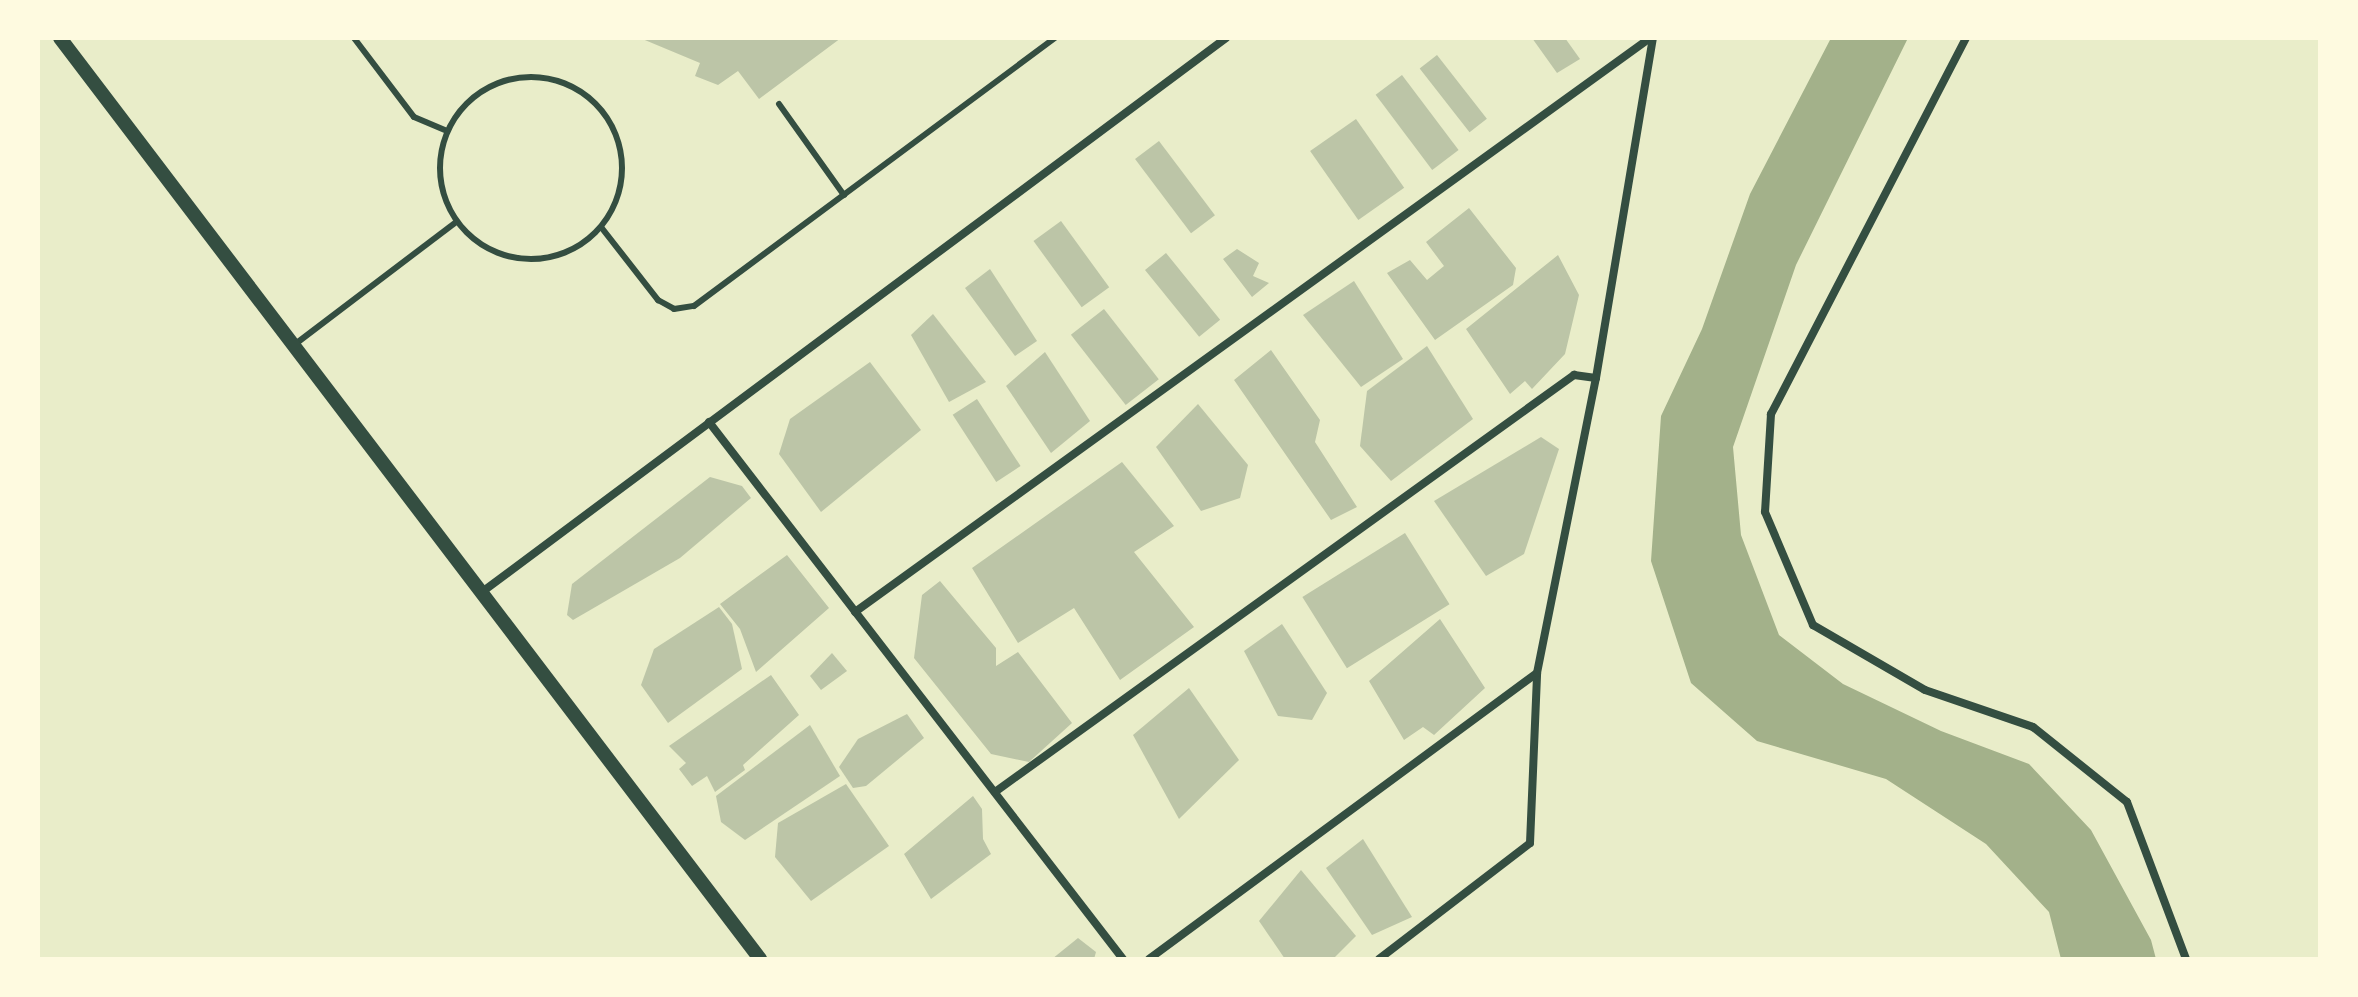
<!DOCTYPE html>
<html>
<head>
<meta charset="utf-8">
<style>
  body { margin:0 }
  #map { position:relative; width:2358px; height:997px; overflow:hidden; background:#e9edc9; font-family:"Noto Sans",sans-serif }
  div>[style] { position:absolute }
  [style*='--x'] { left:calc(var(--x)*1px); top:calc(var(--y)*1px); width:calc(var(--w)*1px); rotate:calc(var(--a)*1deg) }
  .water>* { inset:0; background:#a3b18a }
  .building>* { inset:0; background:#bcc5a7; transform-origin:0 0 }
  .service>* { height:6px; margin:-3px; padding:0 3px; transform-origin:3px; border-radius:3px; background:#344e41 }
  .service>.ring { margin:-3px; padding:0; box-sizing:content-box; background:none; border:6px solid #344e41; border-radius:50% }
  .minor>* { height:8px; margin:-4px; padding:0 4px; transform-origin:4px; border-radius:4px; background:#344e41 }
  .tertiary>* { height:14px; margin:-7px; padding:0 7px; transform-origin:7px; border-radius:7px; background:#344e41 }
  span { translate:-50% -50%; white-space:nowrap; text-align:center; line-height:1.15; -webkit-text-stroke:7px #fefae0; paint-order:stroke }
  .frame { position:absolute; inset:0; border:40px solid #fefae0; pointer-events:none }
</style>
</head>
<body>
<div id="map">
  <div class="water">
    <i style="clip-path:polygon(1831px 38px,1908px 38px,1796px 265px,1733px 447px,1741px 535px,1779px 635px,1843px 684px,1941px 731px,2029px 764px,2091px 830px,2151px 940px,2156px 959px,2061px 959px,2049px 912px,1986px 844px,1886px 779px,1757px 741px,1691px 683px,1651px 561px,1661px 416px,1702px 329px,1750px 194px)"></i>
  </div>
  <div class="building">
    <i style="clip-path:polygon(640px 38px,841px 38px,759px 99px,738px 71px,718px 85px,695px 76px,700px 63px)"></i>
    <i style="clip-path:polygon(1532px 38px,1565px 38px,1580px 59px,1557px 73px)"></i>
    <i style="left:1437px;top:55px;width:81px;height:22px;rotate:52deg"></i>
    <i style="left:1402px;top:75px;width:94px;height:33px;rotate:53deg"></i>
    <i style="left:1356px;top:119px;width:84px;height:56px;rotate:55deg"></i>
    <i style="left:1159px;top:141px;width:93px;height:30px;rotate:53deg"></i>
    <i style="clip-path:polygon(1469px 208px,1516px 268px,1513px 285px,1435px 340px,1387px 273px,1410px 260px,1427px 280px,1444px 266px,1426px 242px)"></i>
    <i style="left:1061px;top:221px;width:82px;height:34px;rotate:54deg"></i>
    <i style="clip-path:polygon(1237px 249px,1259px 263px,1253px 276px,1269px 283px,1252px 297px,1223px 259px)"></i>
    <i style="left:1166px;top:253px;width:86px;height:27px;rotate:51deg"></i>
    <i style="clip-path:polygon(1558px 255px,1579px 295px,1565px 354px,1532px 389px,1525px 381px,1510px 394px,1466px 329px)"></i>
    <i style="clip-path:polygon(990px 269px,1037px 341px,1015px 356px,965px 288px)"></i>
    <i style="clip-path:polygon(1354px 281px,1403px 359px,1361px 387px,1303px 315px)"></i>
    <i style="left:1104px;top:309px;width:89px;height:42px;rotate:52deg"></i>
    <i style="clip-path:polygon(933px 314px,986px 382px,949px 402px,911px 335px)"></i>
    <i style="clip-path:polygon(1427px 346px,1473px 419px,1391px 481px,1360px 446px,1367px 391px)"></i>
    <i style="clip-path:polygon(1271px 350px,1320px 420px,1315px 442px,1357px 507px,1331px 520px,1234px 380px)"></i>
    <i style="clip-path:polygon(1045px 352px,1090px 421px,1051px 453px,1006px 386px)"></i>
    <i style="clip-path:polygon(870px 362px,921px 430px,821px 512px,779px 454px,790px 419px)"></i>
    <i style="left:977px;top:399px;width:80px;height:29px;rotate:57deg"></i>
    <i style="clip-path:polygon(1198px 404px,1248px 465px,1240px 498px,1201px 511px,1156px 447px)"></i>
    <i style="clip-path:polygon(1541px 437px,1559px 449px,1524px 554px,1486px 576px,1434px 501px)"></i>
    <i style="clip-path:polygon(1122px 462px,1174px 526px,1134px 552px,1194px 627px,1120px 680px,1074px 608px,1018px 643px,972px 568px)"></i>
    <i style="clip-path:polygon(710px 477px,742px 486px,751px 498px,680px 558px,573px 620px,567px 615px,572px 584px)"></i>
    <i style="left:1405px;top:533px;width:84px;height:121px;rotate:58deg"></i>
    <i style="clip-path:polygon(787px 555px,829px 608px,756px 672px,740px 629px,720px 604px)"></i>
    <i style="clip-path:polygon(940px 581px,996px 648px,996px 666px,1018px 652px,1072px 723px,1029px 762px,991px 754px,914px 658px,922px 595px)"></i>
    <i style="clip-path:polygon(719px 607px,732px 624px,742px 669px,668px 723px,641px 685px,654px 649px)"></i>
    <i style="clip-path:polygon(1440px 619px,1485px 688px,1434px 735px,1423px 727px,1404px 740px,1369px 681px)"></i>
    <i style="clip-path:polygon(1282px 624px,1327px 693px,1312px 720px,1278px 716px,1244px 651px)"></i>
    <i style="clip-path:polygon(832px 653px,847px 671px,821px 690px,810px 676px)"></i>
    <i style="clip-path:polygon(771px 675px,799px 715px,743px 765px,745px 770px,715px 792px,707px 776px,692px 786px,679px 769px,686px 763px,669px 746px)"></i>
    <i style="clip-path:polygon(1189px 688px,1239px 760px,1179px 819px,1133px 735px)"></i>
    <i style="clip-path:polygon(907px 714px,924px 738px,866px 786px,853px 788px,839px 767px,858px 739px)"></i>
    <i style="clip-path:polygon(810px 725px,840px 776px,745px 840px,721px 822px,716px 796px)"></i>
    <i style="clip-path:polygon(846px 784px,889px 846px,811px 901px,775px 857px,778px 823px)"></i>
    <i style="clip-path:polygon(973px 796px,982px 809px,983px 839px,991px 854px,931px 899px,904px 854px)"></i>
    <i style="clip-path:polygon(1363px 839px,1412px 917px,1372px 935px,1326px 868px)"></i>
    <i style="clip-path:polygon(1301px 870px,1356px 936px,1333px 959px,1285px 959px,1259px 921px)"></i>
    <i style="clip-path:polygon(1078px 938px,1096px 952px,1094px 959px,1052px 959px)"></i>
  </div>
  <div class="service">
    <i style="--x:354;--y:38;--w:99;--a:52.8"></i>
    <i style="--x:414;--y:117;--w:36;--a:23"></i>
    <i class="ring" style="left:440px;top:77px;width:176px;height:176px"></i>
    <i style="--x:779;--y:104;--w:112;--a:54.5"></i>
    <i style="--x:601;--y:227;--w:93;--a:52"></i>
    <i style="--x:658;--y:300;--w:18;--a:29"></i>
    <i style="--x:674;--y:309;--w:20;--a:-9"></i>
    <i style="--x:694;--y:306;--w:450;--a:-36.6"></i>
    <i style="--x:294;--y:345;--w:203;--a:-37.2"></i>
  </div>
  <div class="minor">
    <i style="--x:1966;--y:38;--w:424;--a:117.4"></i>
    <i style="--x:1771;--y:414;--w:98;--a:93.5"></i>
    <i style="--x:1765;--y:512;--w:123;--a:67"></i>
    <i style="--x:1813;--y:625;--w:129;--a:30.1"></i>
    <i style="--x:1925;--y:690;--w:114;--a:18.9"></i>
    <i style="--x:2033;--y:727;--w:120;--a:38.6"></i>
    <i style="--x:2127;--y:802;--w:168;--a:69.4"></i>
    <i style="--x:709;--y:422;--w:678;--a:52.37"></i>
    <i style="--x:482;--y:592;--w:928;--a:-36.67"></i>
    <i style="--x:855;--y:612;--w:981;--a:-35.83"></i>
    <i style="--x:995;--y:792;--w:714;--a:-35.76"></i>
    <i style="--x:1574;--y:375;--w:22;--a:8"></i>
    <i style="--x:1149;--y:959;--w:482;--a:-36.4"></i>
    <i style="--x:1379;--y:959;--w:190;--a:-37.5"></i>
    <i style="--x:1530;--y:843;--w:170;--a:-87.6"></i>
    <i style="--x:1537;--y:673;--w:301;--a:-78.7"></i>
    <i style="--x:1596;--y:378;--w:345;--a:-80.5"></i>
  </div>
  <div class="tertiary">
    <i style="--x:60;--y:38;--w:1157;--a:52.76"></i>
  </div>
  <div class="frame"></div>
</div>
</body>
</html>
